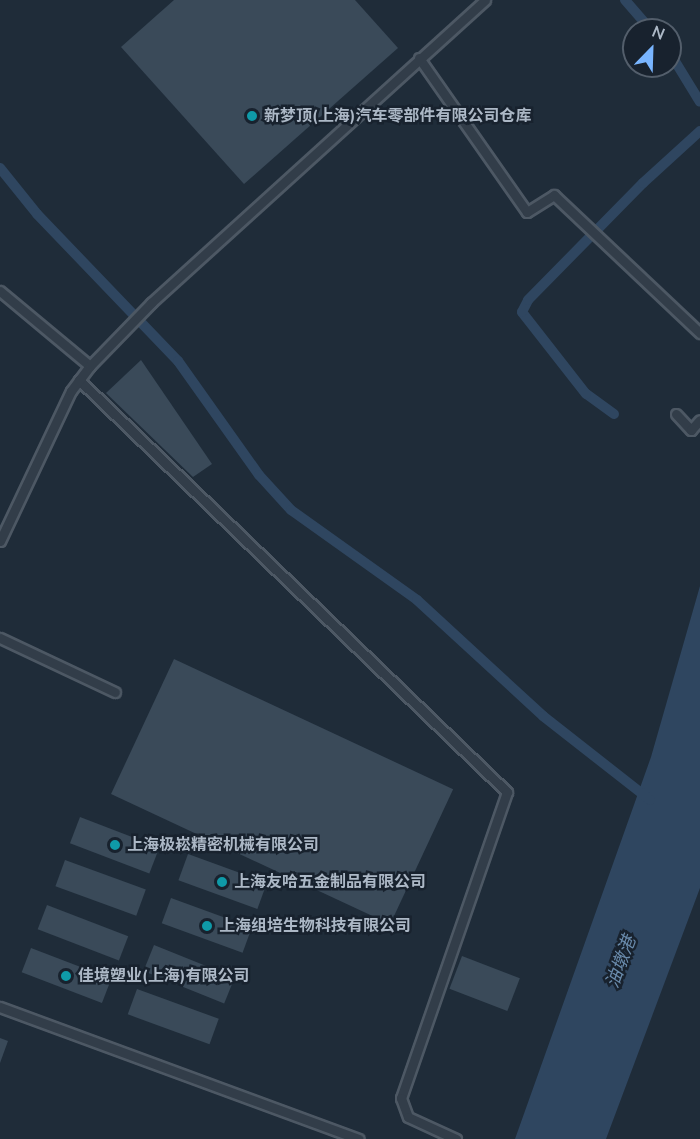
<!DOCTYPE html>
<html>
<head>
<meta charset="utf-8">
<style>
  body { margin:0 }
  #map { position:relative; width:700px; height:1139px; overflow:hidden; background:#1f2c39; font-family:"Nunito Sans","Noto Sans SC",sans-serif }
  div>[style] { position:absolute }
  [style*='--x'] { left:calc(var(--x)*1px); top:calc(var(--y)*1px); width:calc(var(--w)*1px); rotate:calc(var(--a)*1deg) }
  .water>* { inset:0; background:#2f4660 }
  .canal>* { height:10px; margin:-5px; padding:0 5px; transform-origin:5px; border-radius:5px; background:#2f4660 }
  .building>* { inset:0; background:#3a4a59; transform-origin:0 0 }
  .roads { filter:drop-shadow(2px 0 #4d5864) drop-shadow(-2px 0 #4d5864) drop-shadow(0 2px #4d5864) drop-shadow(0 -2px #4d5864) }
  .street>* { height:9px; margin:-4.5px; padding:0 4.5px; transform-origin:4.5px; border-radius:4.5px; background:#323d49 }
  .dots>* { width:16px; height:16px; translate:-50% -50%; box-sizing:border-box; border:3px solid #18222e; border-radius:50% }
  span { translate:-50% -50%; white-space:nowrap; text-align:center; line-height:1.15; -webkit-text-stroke:5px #18222e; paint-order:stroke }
  .poi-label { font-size:16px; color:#acb8c6; font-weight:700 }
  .left { translate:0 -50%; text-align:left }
  .water-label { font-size:18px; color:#6a8bac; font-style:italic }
  .north { position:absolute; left:622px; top:18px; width:60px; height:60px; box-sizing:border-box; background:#18222e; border:2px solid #535e6b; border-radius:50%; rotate:23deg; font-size:16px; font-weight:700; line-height:24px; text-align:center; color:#acb8c6 }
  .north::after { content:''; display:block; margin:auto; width:21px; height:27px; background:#79b5ff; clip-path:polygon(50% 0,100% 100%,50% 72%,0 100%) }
</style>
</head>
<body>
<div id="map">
  <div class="water">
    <i style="clip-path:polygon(700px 586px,700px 888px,606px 1139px,515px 1139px,651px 757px)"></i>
  </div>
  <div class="canal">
    <i style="--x:625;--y:0;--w:40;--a:49"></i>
    <i style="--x:670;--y:53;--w:57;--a:58.5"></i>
    <i style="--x:0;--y:168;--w:59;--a:51.2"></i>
    <i style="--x:37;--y:214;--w:204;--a:46.2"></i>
    <i style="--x:178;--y:361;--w:140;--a:54.6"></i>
    <i style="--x:259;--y:475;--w:47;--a:47.6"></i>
    <i style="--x:291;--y:510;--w:155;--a:35.5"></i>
    <i style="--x:417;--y:600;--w:171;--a:42.6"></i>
    <i style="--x:543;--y:716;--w:136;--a:38.1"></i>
    <i style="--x:614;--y:414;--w:34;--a:-144"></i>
    <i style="--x:586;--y:394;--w:104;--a:-128"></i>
    <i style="--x:522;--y:312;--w:13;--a:-63"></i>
    <i style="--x:528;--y:300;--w:164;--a:-45.5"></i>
    <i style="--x:643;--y:183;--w:77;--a:-42.4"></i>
  </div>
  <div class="building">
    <i style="clip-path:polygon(174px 0,355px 0,398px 48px,244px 184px,121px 47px)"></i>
    <i style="clip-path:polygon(141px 360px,212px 464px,193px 477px,106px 393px)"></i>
    <i style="left:174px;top:659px;width:308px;height:149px;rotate:25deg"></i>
    <i style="left:80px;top:817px;width:85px;height:28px;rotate:21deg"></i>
    <i style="left:188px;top:854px;width:84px;height:28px;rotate:20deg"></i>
    <i style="left:65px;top:860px;width:86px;height:28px;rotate:20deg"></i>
    <i style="left:171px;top:898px;width:86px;height:27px;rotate:20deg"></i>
    <i style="left:47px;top:905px;width:87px;height:26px;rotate:21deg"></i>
    <i style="left:154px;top:945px;width:87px;height:28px;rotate:22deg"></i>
    <i style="left:31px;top:948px;width:86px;height:26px;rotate:21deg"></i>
    <i style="left:462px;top:956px;width:62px;height:35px;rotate:21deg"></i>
    <i style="left:137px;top:989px;width:87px;height:27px;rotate:20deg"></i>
    <i style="clip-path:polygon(0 1038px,8px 1041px,0 1063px)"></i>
  </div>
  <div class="roads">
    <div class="street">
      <i style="--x:419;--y:58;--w:188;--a:55"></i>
      <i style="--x:527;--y:212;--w:32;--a:-32"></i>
      <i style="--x:554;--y:195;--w:201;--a:43.4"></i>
      <i style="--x:0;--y:291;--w:117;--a:39.8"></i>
      <i style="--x:79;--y:380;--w:594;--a:43.91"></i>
      <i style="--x:507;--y:792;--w:324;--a:109.1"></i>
      <i style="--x:401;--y:1098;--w:20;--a:70"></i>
      <i style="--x:408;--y:1117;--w:53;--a:24.6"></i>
      <i style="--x:676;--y:414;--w:22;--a:47"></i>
      <i style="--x:691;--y:430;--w:13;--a:-48"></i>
      <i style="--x:0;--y:541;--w:166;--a:-64.7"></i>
      <i style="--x:71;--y:391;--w:31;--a:-53"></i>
      <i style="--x:90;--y:366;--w:88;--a:-45.9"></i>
      <i style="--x:151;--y:303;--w:451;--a:-42.2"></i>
      <i style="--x:0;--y:638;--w:127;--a:25.2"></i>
      <i style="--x:0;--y:1007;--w:382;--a:20.2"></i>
    </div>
  </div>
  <div class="dots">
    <i style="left:252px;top:116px;background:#0f9aa8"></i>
    <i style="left:115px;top:845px;background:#0f9aa8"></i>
    <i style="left:222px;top:882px;background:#0f9aa8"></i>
    <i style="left:207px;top:926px;background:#0f9aa8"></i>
    <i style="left:66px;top:976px;background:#0f9aa8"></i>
  </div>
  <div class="poi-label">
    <span class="left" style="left:264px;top:116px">新梦顶(上海)汽车零部件有限公司仓库</span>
    <span class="left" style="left:127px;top:845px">上海极崧精密机械有限公司</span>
    <span class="left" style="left:234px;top:882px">上海友哈五金制品有限公司</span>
    <span class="left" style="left:219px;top:926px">上海组培生物科技有限公司</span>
    <span class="left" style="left:78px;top:976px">佳境塑业(上海)有限公司</span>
  </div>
  <div class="water-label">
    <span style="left:621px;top:962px;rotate:-70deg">油墩港</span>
  </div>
  <div class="north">N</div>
</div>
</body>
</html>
